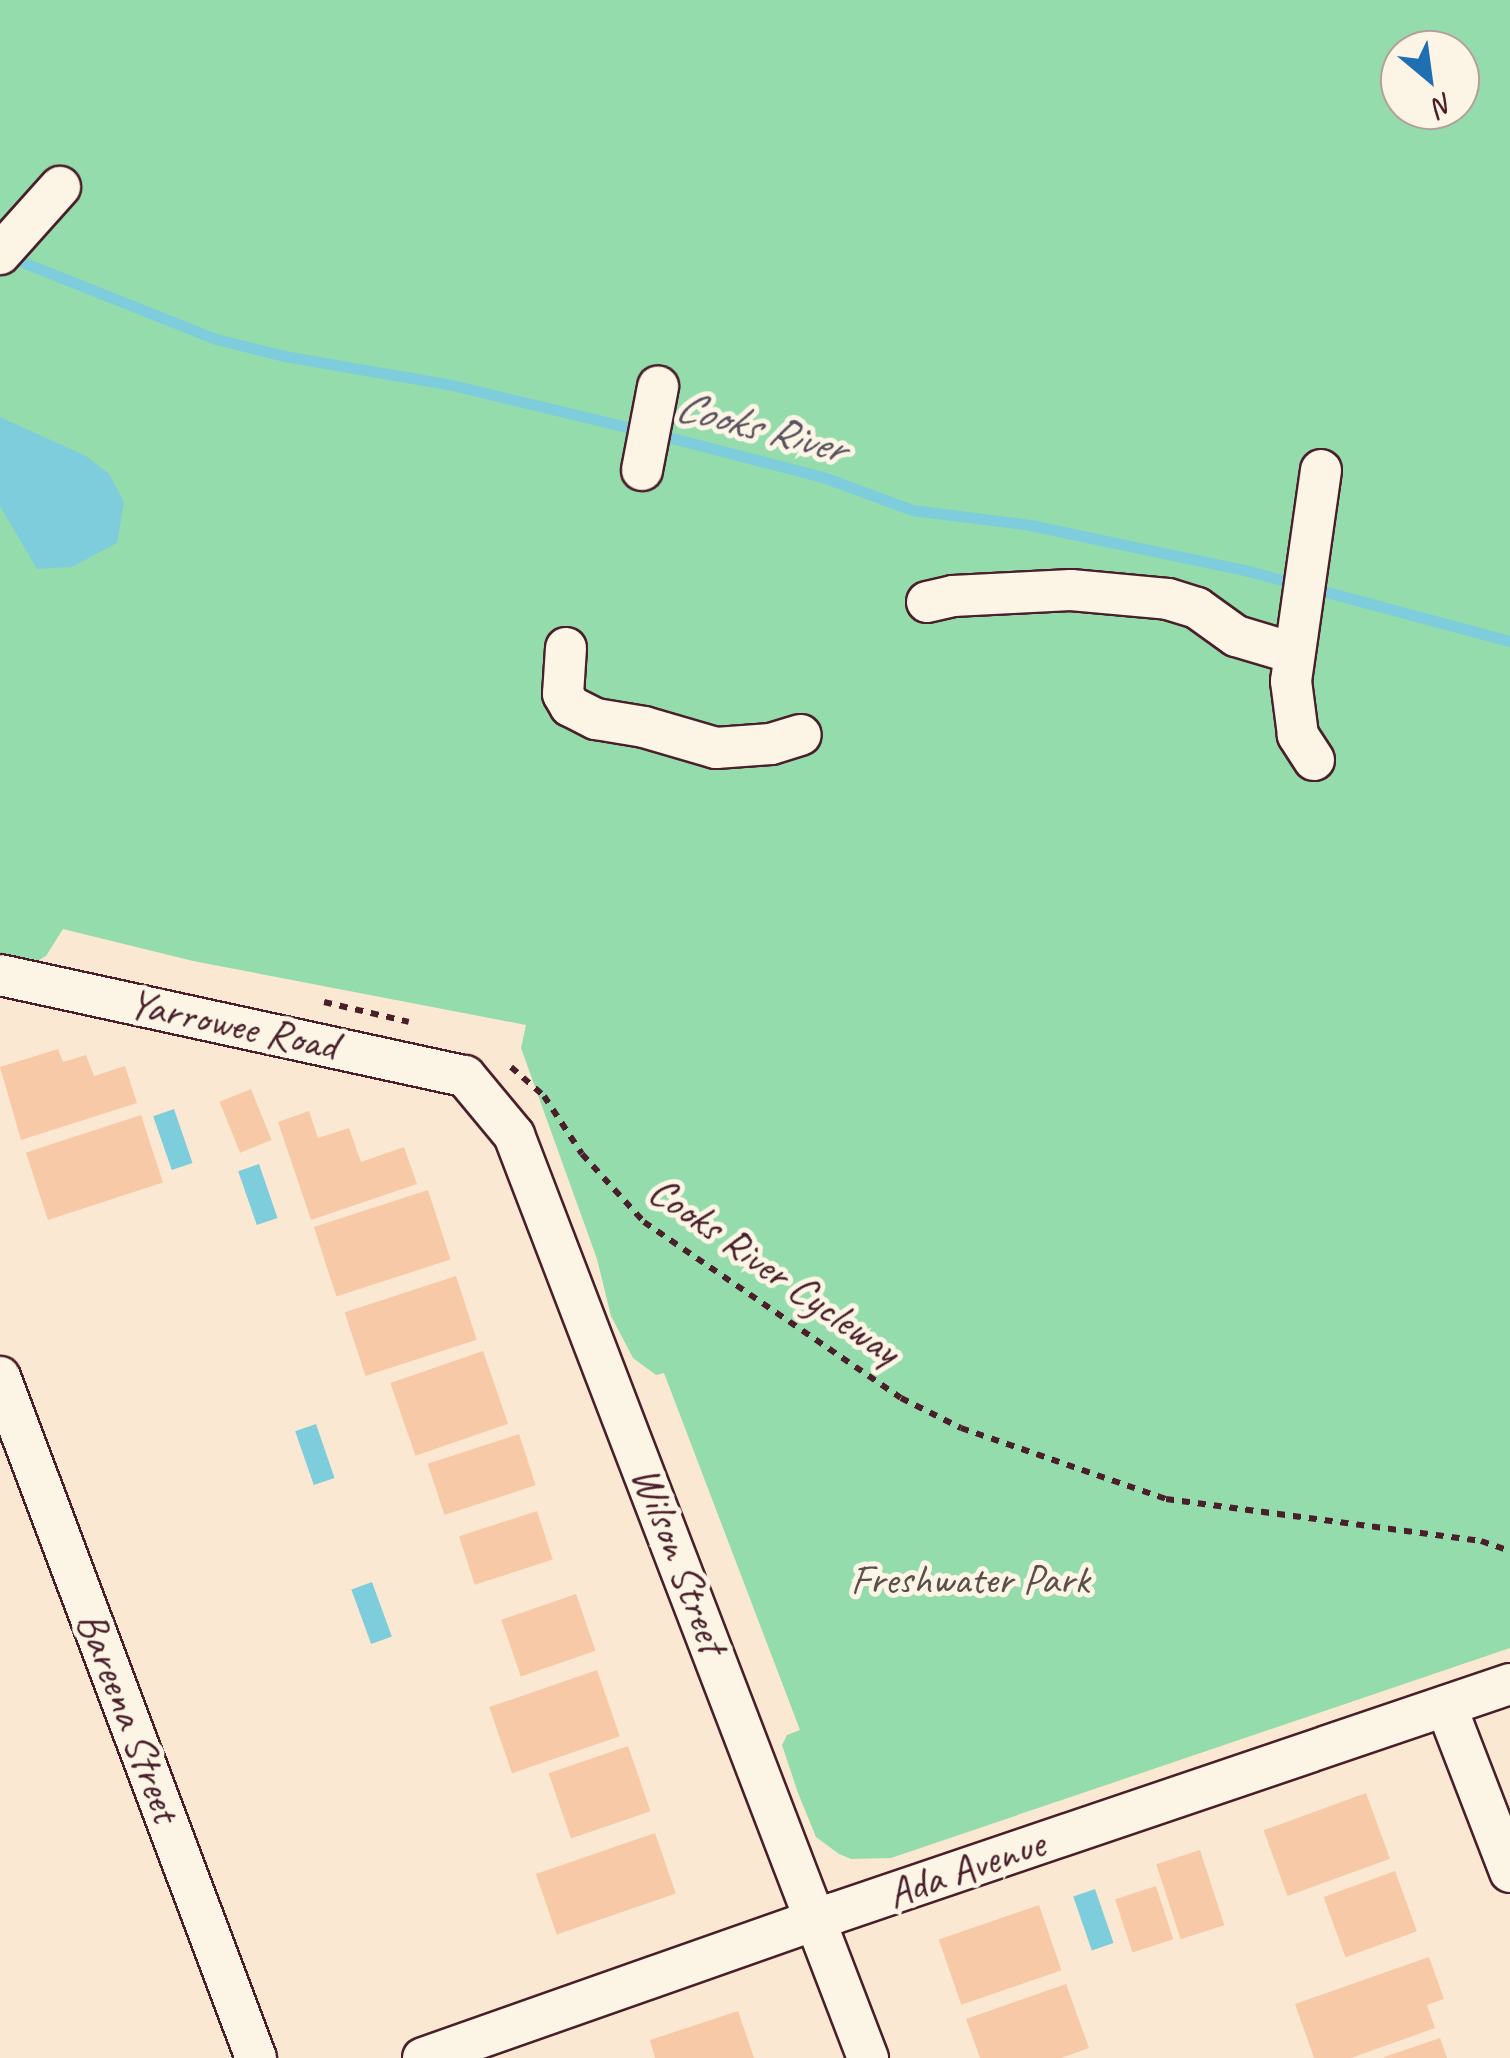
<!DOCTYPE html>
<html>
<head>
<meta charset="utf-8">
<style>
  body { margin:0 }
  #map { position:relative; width:1510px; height:2058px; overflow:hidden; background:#fbe8d2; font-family:Caveat,sans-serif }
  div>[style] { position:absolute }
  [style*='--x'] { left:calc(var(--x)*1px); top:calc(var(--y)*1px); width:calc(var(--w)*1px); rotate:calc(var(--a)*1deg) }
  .green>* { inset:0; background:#94dcab }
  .water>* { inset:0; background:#7ecddc; transform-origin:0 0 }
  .stream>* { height:11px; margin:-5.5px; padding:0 5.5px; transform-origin:5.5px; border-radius:5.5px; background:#7ecddc }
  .building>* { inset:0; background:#f8c9a7; transform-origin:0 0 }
  .path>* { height:6px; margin-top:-3px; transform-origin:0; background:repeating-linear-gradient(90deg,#4a1f2b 0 8px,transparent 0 16px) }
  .roads { filter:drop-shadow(2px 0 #4a1f2b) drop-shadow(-2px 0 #4a1f2b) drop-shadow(0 2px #4a1f2b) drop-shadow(0 -2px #4a1f2b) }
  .minor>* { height:40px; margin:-20px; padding:0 20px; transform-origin:20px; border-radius:20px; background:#fcf5e5 }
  span { translate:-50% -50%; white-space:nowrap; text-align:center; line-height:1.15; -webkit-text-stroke:10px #fcf5e5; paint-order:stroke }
  .street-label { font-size:42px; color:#4a1f2b }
  .park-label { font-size:42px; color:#5c4e4b }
  .water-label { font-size:45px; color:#5a5360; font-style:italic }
  .north { position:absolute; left:1380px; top:30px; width:100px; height:100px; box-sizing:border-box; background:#fcf5e5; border:2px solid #b59f9b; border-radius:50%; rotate:151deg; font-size:28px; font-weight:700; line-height:40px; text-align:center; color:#4a1f2b }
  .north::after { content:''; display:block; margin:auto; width:35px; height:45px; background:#1f6fb2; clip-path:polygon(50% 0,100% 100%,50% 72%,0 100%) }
</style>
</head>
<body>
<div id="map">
  <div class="green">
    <i style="clip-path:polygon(evenodd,0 0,1510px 0,1510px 1648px,891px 1858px,851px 1859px,839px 1854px,816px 1837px,798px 1793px,782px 1745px,787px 1735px,800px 1730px,664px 1373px,656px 1375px,633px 1358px,611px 1316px,597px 1259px,521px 1048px,526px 1025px,193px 961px,63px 929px,46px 956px,34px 963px,0 956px,0 0,1400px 50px,1460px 50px,1460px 110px,1400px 110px,1400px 50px)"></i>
  </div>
  <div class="water">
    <i style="clip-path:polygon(0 417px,86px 456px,109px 474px,124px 502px,117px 543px,72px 567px,37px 569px,0 506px)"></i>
    <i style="left:174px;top:1109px;width:57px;height:22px;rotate:71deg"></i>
    <i style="left:259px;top:1164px;width:57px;height:22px;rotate:71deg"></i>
    <i style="left:316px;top:1424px;width:57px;height:22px;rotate:71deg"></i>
    <i style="left:372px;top:1582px;width:58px;height:22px;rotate:70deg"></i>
    <i style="left:1095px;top:1889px;width:57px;height:23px;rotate:71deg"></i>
  </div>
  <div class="stream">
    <i style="--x:7;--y:256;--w:225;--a:21.7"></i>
    <i style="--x:216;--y:339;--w:70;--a:14"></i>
    <i style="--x:284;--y:356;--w:170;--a:9.8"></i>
    <i style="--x:452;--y:385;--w:222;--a:13.5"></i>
    <i style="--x:668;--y:437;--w:160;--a:14.5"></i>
    <i style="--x:823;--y:477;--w:95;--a:20.3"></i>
    <i style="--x:912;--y:510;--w:119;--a:7.2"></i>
    <i style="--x:1030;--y:525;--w:223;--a:11.9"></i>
    <i style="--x:1248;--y:571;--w:271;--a:15"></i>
  </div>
  <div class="building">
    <i style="clip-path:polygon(58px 1049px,63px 1062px,86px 1055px,94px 1076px,125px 1066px,137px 1103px,21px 1140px,0 1067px)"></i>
    <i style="left:251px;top:1089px;width:55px;height:34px;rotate:68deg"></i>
    <i style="clip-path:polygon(309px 1111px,318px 1138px,349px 1128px,361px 1162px,404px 1147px,417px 1184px,311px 1220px,278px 1122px)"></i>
    <i style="left:141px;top:1115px;width:71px;height:121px;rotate:72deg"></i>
    <i style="left:428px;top:1190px;width:73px;height:120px;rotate:72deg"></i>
    <i style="left:456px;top:1276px;width:67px;height:117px;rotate:72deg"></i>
    <i style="left:483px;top:1351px;width:77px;height:98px;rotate:71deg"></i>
    <i style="left:519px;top:1434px;width:54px;height:96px;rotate:72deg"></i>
    <i style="left:537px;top:1511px;width:51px;height:82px;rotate:72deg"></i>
    <i style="left:576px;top:1594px;width:60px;height:79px;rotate:71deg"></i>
    <i style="left:597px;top:1670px;width:70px;height:114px;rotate:71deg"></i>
    <i style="left:628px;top:1746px;width:69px;height:84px;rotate:71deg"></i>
    <i style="left:1366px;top:1793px;width:70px;height:109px;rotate:70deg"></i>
    <i style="left:655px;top:1833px;width:64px;height:126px;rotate:71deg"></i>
    <i style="left:1200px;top:1850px;width:79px;height:46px;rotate:72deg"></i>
    <i style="left:1395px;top:1871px;width:64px;height:76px;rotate:70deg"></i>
    <i style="left:1156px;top:1886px;width:56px;height:43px;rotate:72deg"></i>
    <i style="left:1039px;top:1905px;width:69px;height:106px;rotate:71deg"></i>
    <i style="clip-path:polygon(1429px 1957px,1444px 1999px,1427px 2005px,1435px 2028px,1351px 2058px,1314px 2058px,1295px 2004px)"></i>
    <i style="clip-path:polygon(1066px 1984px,1089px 2048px,1061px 2058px,980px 2058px,966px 2019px)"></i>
    <i style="clip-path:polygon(738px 2011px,754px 2058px,655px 2058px,650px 2040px)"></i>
    <i style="clip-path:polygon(1440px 2038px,1447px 2058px,1384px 2058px,1384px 2057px)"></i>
  </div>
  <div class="path">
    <i style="--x:324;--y:1002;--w:87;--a:13.2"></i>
    <i style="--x:511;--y:1067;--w:44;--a:41.3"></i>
    <i style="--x:544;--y:1096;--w:69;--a:56.8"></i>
    <i style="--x:582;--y:1154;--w:92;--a:47.6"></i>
    <i style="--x:644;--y:1222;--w:311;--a:34.4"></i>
    <i style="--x:901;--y:1398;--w:67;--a:26.6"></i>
    <i style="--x:961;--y:1428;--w:217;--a:19.1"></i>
    <i style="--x:1166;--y:1499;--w:318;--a:7.6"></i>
    <i style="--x:1481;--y:1541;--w:31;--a:19"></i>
  </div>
  <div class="roads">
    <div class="minor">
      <i style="--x:0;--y:254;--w:90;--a:-48.2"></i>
      <i style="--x:642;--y:470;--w:85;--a:-79.1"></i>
      <i style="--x:927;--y:602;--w:27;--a:-13"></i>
      <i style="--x:953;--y:596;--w:118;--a:-2.9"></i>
      <i style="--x:1071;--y:590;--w:97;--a:5.3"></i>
      <i style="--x:1168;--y:599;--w:30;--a:17"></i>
      <i style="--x:1197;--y:608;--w:48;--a:35.7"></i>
      <i style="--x:1236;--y:636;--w:59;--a:16.6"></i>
      <i style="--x:566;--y:648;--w:46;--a:93.7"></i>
      <i style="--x:563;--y:694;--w:14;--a:60"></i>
      <i style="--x:570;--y:706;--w:29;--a:27"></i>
      <i style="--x:596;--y:719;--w:49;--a:9.5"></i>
      <i style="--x:644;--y:727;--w:75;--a:16.3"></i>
      <i style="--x:716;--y:748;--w:55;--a:-4.2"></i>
      <i style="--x:771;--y:744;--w:31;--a:-17"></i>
      <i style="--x:1314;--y:760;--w:30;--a:-123"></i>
      <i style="--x:1298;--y:735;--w:54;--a:-97.4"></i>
      <i style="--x:1291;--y:681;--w:213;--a:-81.9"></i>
      <i style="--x:0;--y:975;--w:476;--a:12.3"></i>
      <i style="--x:465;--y:1076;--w:77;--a:50.3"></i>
      <i style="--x:514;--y:1135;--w:989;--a:69.02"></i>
      <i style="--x:0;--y:1377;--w:728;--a:69.4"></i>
      <i style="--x:1446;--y:1706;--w:178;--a:68.9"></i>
      <i style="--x:423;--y:2058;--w:437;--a:-19.4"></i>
      <i style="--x:835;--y:1913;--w:713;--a:-18.74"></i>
    </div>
  </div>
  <div class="street-label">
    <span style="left:233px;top:1025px;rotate:12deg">Yarrowee Road</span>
    <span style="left:774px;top:1271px;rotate:35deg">Cooks River Cycleway</span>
    <span style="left:679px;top:1560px;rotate:69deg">Wilson Street</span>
    <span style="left:128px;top:1717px;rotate:69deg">Bareena Street</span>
    <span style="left:966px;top:1869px;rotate:-19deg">Ada Avenue</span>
  </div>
  <div class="park-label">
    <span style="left:970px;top:1580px">Freshwater Park</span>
  </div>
  <div class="water-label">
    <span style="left:760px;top:427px;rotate:15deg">Cooks River</span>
  </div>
  <div class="north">N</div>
</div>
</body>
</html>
